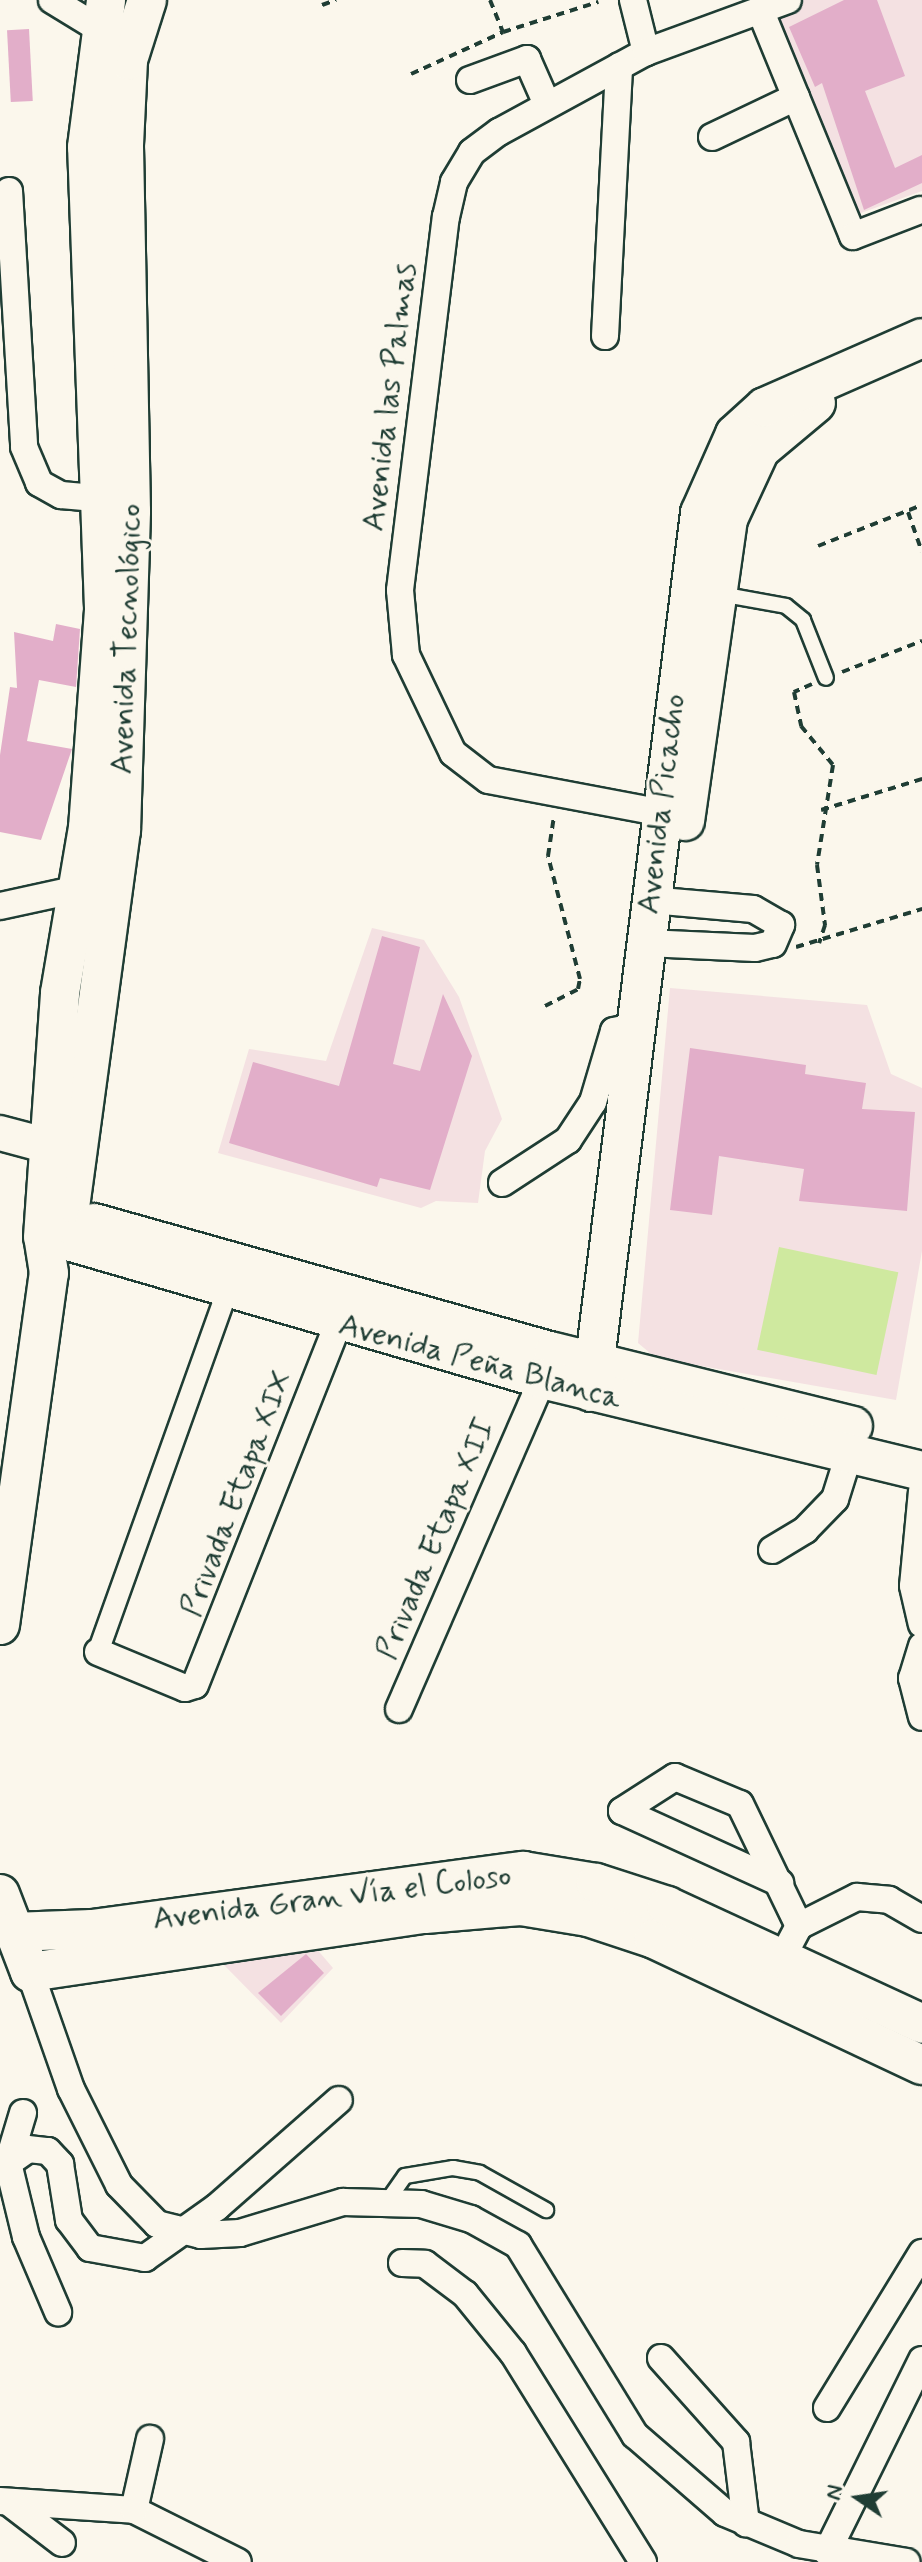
<!DOCTYPE html>
<html>
<head>
<meta charset="utf-8">
<style>
  body { margin:0 }
  #map { position:relative; width:922px; height:2562px; overflow:hidden; background:#fbf7ec; font-family:Mynerve,sans-serif }
  div>[style] { position:absolute }
  [style*='--x'] { left:calc(var(--x)*1px); top:calc(var(--y)*1px); width:calc(var(--w)*1px); rotate:calc(var(--a)*1deg) }
  .built>* { inset:0; background:#f4e1e2 }
  .green>* { inset:0; background:#cfe99f; transform-origin:0 0 }
  .building>* { inset:0; background:#e2aec9; transform-origin:0 0 }
  .path>* { height:4px; margin-top:-2px; transform-origin:0; background:repeating-linear-gradient(90deg,#1f3d34 0 8px,transparent 0 14px) }
  .roads { filter:drop-shadow(2px 0 #1f3d34) drop-shadow(-2px 0 #1f3d34) drop-shadow(0 2px #1f3d34) drop-shadow(0 -2px #1f3d34) }
  .service>* { height:14px; margin:-7px; padding:0 7px; transform-origin:7px; border-radius:7px; background:#fbf7ec }
  .pedestrian>* { height:20px; margin:-10px; padding:0 10px; transform-origin:10px; border-radius:10px; background:#fbf7ec }
  .minor>* { height:26px; margin:-13px; padding:0 13px; transform-origin:13px; border-radius:13px; background:#fbf7ec }
  .tertiary>* { height:34px; margin:-17px; padding:0 17px; transform-origin:17px; border-radius:17px; background:#fbf7ec }
  .secondary>* { height:38px; margin:-19px; padding:0 19px; transform-origin:19px; border-radius:19px; background:#fbf7ec }
  span { translate:-50% -50%; white-space:nowrap; text-align:center; line-height:1.15; -webkit-text-stroke:6px #fbf7ec; paint-order:stroke }
  .street-label { font-size:32px; color:#1f3d34 }
  .north { position:absolute; left:818px; top:2458px; width:80px; height:80px; -webkit-text-stroke:6px #fbf7ec; paint-order:stroke; rotate:283deg; font-size:22px; font-weight:700; line-height:32px; text-align:center; color:#1f3d34 }
  .north::after { content:''; display:block; margin:auto; width:28px; height:36px; background:#1f3d34; clip-path:polygon(50% 0,100% 100%,50% 72%,0 100%) }
</style>
</head>
<body>
<div id="map">
  <div class="built">
    <i style="clip-path:polygon(799px 0,922px 0,922px 191px,858px 214px,775px 10px)"></i>
    <i style="clip-path:polygon(372px 928px,424px 940px,459px 997px,502px 1119px,485px 1151px,478px 1203px,436px 1201px,421px 1208px,218px 1153px,249px 1049px,326px 1061px)"></i>
    <i style="clip-path:polygon(670px 988px,867px 1005px,891px 1074px,922px 1088px,922px 1251px,896px 1400px,656px 1358px,638px 1343px)"></i>
    <i style="clip-path:polygon(315px 1947px,333px 1968px,281px 2023px,224px 1965px)"></i>
  </div>
  <div class="green">
    <i style="left:779px;top:1247px;width:122px;height:105px;rotate:12deg"></i>
  </div>
  <div class="building">
    <i style="clip-path:polygon(844px 0,877px 0,905px 76px,865px 91px,895px 168px,922px 155px,922px 183px,864px 210px,822px 83px,815px 87px,789px 27px)"></i>
    <i style="left:29px;top:29px;width:72px;height:22px;rotate:87deg"></i>
    <i style="clip-path:polygon(56px 624px,80px 629px,76px 687px,39px 680px,27px 741px,72px 749px,41px 840px,0 832px,0 755px,10px 687px,17px 688px,14px 632px,53px 641px)"></i>
    <i style="clip-path:polygon(382px 936px,420px 947px,393px 1064px,420px 1071px,443px 994px,472px 1056px,430px 1190px,380px 1178px,377px 1187px,229px 1143px,253px 1062px,339px 1086px)"></i>
    <i style="clip-path:polygon(690px 1048px,806px 1065px,805px 1074px,866px 1083px,862px 1109px,915px 1112px,907px 1211px,799px 1201px,804px 1169px,719px 1156px,712px 1215px,670px 1210px)"></i>
    <i style="clip-path:polygon(306px 1954px,324px 1973px,281px 2016px,258px 1993px)"></i>
  </div>
  <div class="path">
    <i style="--x:490;--y:0;--w:35;--a:68"></i>
    <i style="--x:322;--y:5;--w:15;--a:-20"></i>
    <i style="--x:411;--y:74;--w:101;--a:-24.5"></i>
    <i style="--x:503;--y:32;--w:100;--a:-17.5"></i>
    <i style="--x:908;--y:512;--w:42;--a:70.7"></i>
    <i style="--x:818;--y:546;--w:112;--a:-21.5"></i>
    <i style="--x:842;--y:672;--w:86;--a:-21.2"></i>
    <i style="--x:812;--y:684;--w:20;--a:156"></i>
    <i style="--x:794;--y:692;--w:35;--a:78"></i>
    <i style="--x:801;--y:726;--w:50;--a:50.6"></i>
    <i style="--x:833;--y:765;--w:101;--a:99.1"></i>
    <i style="--x:817;--y:865;--w:61;--a:82.4"></i>
    <i style="--x:825;--y:925;--w:19;--a:108"></i>
    <i style="--x:821;--y:810;--w:106;--a:-17.1"></i>
    <i style="--x:796;--y:947;--w:132;--a:-16.8"></i>
    <i style="--x:545;--y:1006;--w:37;--a:-27"></i>
    <i style="--x:578;--y:989;--w:10;--a:-79"></i>
    <i style="--x:580;--y:979;--w:127;--a:-104.6"></i>
    <i style="--x:548;--y:856;--w:40;--a:-81.5"></i>
  </div>
  <div class="roads">
    <div class="service">
      <i style="--x:720;--y:594;--w:67;--a:10.3"></i>
      <i style="--x:786;--y:606;--w:22;--a:39"></i>
      <i style="--x:803;--y:620;--w:62;--a:68.4"></i>
      <i style="--x:386;--y:2203;--w:33;--a:-55"></i>
      <i style="--x:405;--y:2176;--w:49;--a:-9.5"></i>
      <i style="--x:453;--y:2168;--w:27;--a:10"></i>
      <i style="--x:480;--y:2173;--w:76;--a:29.3"></i>
    </div>
    <div class="pedestrian">
      <i style="--x:98;--y:1652;--w:382;--a:-70.3"></i>
    </div>
    <div class="minor">
      <i style="--x:52;--y:0;--w:54;--a:31.3"></i>
      <i style="--x:633;--y:0;--w:54;--a:76"></i>
      <i style="--x:761;--y:12;--w:242;--a:67.7"></i>
      <i style="--x:853;--y:236;--w:72;--a:-21.2"></i>
      <i style="--x:470;--y:80;--w:61;--a:-20.2"></i>
      <i style="--x:527;--y:59;--w:47;--a:66.2"></i>
      <i style="--x:712;--y:137;--w:93;--a:-25.5"></i>
      <i style="--x:9;--y:191;--w:256;--a:86.6"></i>
      <i style="--x:24;--y:447;--w:39;--a:67"></i>
      <i style="--x:39;--y:483;--w:25;--a:29"></i>
      <i style="--x:61;--y:495;--w:37;--a:5"></i>
      <i style="--x:605;--y:336;--w:270;--a:-87"></i>
      <i style="--x:679;--y:816;--w:194;--a:-169.3"></i>
      <i style="--x:488;--y:780;--w:44;--a:-142.4"></i>
      <i style="--x:453;--y:753;--w:109;--a:-115.6"></i>
      <i style="--x:406;--y:655;--w:65;--a:-95.3"></i>
      <i style="--x:400;--y:590;--w:376;--a:-83"></i>
      <i style="--x:446;--y:217;--w:36;--a:-77"></i>
      <i style="--x:454;--y:182;--w:35;--a:-59"></i>
      <i style="--x:472;--y:152;--w:34;--a:-37"></i>
      <i style="--x:499;--y:132;--w:167;--a:-28.6"></i>
      <i style="--x:646;--y:52;--w:151;--a:-20.1"></i>
      <i style="--x:0;--y:906;--w:80;--a:-12.3"></i>
      <i style="--x:646;--y:943;--w:109;--a:2.6"></i>
      <i style="--x:755;--y:948;--w:18;--a:-13"></i>
      <i style="--x:773;--y:944;--w:21;--a:-67"></i>
      <i style="--x:781;--y:925;--w:32;--a:-150"></i>
      <i style="--x:753;--y:909;--w:102;--a:-175"></i>
      <i style="--x:502;--y:1183;--w:79;--a:-33.1"></i>
      <i style="--x:568;--y:1140;--w:45;--a:-56.7"></i>
      <i style="--x:593;--y:1102;--w:74;--a:-73.5"></i>
      <i style="--x:614;--y:1031;--w:24;--a:-12"></i>
      <i style="--x:922;--y:1491;--w:95;--a:95.4"></i>
      <i style="--x:913;--y:1586;--w:39;--a:77"></i>
      <i style="--x:772;--y:1550;--w:39;--a:-31"></i>
      <i style="--x:805;--y:1530;--w:43;--a:-45.9"></i>
      <i style="--x:835;--y:1499;--w:50;--a:-72.6"></i>
      <i style="--x:922;--y:1646;--w:34;--a:107"></i>
      <i style="--x:912;--y:1678;--w:40;--a:75.6"></i>
      <i style="--x:98;--y:1652;--w:94;--a:22.5"></i>
      <i style="--x:185;--y:1688;--w:10;--a:-17"></i>
      <i style="--x:195;--y:1685;--w:388;--a:-68.4"></i>
      <i style="--x:399;--y:1709;--w:374;--a:-66.5"></i>
      <i style="--x:622;--y:1811;--w:63;--a:-32.7"></i>
      <i style="--x:675;--y:1777;--w:70;--a:22.6"></i>
      <i style="--x:740;--y:1804;--w:136;--a:64.2"></i>
      <i style="--x:622;--y:1811;--w:174;--a:24.5"></i>
      <i style="--x:791;--y:1941;--w:17;--a:-62"></i>
      <i style="--x:799;--y:1926;--w:65;--a:-26.6"></i>
      <i style="--x:857;--y:1897;--w:32;--a:5"></i>
      <i style="--x:889;--y:1900;--w:38;--a:30"></i>
      <i style="--x:30;--y:1972;--w:124;--a:70.7"></i>
      <i style="--x:71;--y:2089;--w:107;--a:63.4"></i>
      <i style="--x:119;--y:2185;--w:54;--a:45.7"></i>
      <i style="--x:157;--y:2224;--w:45;--a:14"></i>
      <i style="--x:201;--y:2235;--w:39;--a:-3"></i>
      <i style="--x:240;--y:2233;--w:108;--a:-16.8"></i>
      <i style="--x:343;--y:2202;--w:78;--a:1.5"></i>
      <i style="--x:421;--y:2204;--w:52;--a:16.7"></i>
      <i style="--x:471;--y:2219;--w:54;--a:29"></i>
      <i style="--x:518;--y:2245;--w:223;--a:58.4"></i>
      <i style="--x:635;--y:2435;--w:119;--a:40.9"></i>
      <i style="--x:725;--y:2513;--w:80;--a:22.7"></i>
      <i style="--x:799;--y:2544;--w:109;--a:9.5"></i>
      <i style="--x:23;--y:2113;--w:52;--a:106.7"></i>
      <i style="--x:8;--y:2163;--w:76;--a:76.3"></i>
      <i style="--x:26;--y:2237;--w:82;--a:66.9"></i>
      <i style="--x:8;--y:2163;--w:24;--a:-35"></i>
      <i style="--x:28;--y:2149;--w:20;--a:6"></i>
      <i style="--x:48;--y:2151;--w:18;--a:47"></i>
      <i style="--x:60;--y:2164;--w:57;--a:80.9"></i>
      <i style="--x:69;--y:2220;--w:35;--a:53"></i>
      <i style="--x:90;--y:2248;--w:56;--a:10.3"></i>
      <i style="--x:145;--y:2258;--w:88;--a:-35.3"></i>
      <i style="--x:217;--y:2207;--w:162;--a:-41.3"></i>
      <i style="--x:402;--y:2263;--w:23;--a:2"></i>
      <i style="--x:425;--y:2264;--w:50;--a:36.9"></i>
      <i style="--x:465;--y:2294;--w:76;--a:50.9"></i>
      <i style="--x:513;--y:2353;--w:246;--a:58.1"></i>
      <i style="--x:661;--y:2358;--w:113;--a:48.2"></i>
      <i style="--x:736;--y:2442;--w:82;--a:83"></i>
      <i style="--x:827;--y:2408;--w:182;--a:-58.5"></i>
      <i style="--x:0;--y:2501;--w:134;--a:3.8"></i>
      <i style="--x:134;--y:2510;--w:116;--a:26.6"></i>
      <i style="--x:11;--y:2504;--w:64;--a:37.4"></i>
      <i style="--x:134;--y:2510;--w:73;--a:-77.3"></i>
      <i style="--x:827;--y:2552;--w:214;--a:-63.7"></i>
    </div>
    <div class="tertiary">
      <i style="--x:0;--y:1133;--w:51;--a:14.9"></i>
    </div>
    <div class="secondary">
      <i style="--x:685;--y:821;--w:305;--a:-81.9"></i>
      <i style="--x:728;--y:519;--w:76;--a:-65.1"></i>
      <i style="--x:760;--y:450;--w:73;--a:-40"></i>
      <i style="--x:68;--y:1222;--w:395;--a:-82.3"></i>
      <i style="--x:121;--y:831;--w:320;--a:-88.2"></i>
      <i style="--x:131;--y:511;--w:366;--a:-91.1"></i>
      <i style="--x:124;--y:145;--w:85;--a:-87.3"></i>
      <i style="--x:128;--y:60;--w:63;--a:-72.4"></i>
      <i style="--x:94;--y:1223;--w:478;--a:15.7"></i>
      <i style="--x:554;--y:1352;--w:308;--a:13.9"></i>
      <i style="--x:65;--y:1240;--w:497;--a:16.2"></i>
      <i style="--x:542;--y:1379;--w:391;--a:13.6"></i>
      <i style="--x:591;--y:1392;--w:886;--a:-82.93"></i>
      <i style="--x:700;--y:513;--w:86;--a:-66.1"></i>
      <i style="--x:735;--y:434;--w:40;--a:-42"></i>
      <i style="--x:765;--y:407;--w:171;--a:-23.7"></i>
      <i style="--x:0;--y:1625;--w:355;--a:-82.1"></i>
      <i style="--x:49;--y:1273;--w:36;--a:-99"></i>
      <i style="--x:43;--y:1237;--w:245;--a:-86"></i>
      <i style="--x:60;--y:993;--w:167;--a:-80.4"></i>
      <i style="--x:88;--y:828;--w:221;--a:-85.8"></i>
      <i style="--x:104;--y:608;--w:461;--a:-92.1"></i>
      <i style="--x:87;--y:147;--w:148;--a:-82.6"></i>
      <i style="--x:0;--y:1894;--w:84;--a:69"></i>
      <i style="--x:30;--y:1972;--w:399;--a:-8.4"></i>
      <i style="--x:425;--y:1914;--w:96;--a:-4.8"></i>
      <i style="--x:521;--y:1906;--w:68;--a:9.3"></i>
      <i style="--x:588;--y:1917;--w:70;--a:18.4"></i>
      <i style="--x:654;--y:1939;--w:296;--a:25.2"></i>
      <i style="--x:13;--y:1932;--w:79;--a:-2.2"></i>
      <i style="--x:92;--y:1929;--w:435;--a:-7.7"></i>
      <i style="--x:523;--y:1871;--w:74;--a:9.3"></i>
      <i style="--x:596;--y:1883;--w:75;--a:17.9"></i>
      <i style="--x:667;--y:1906;--w:281;--a:24.8"></i>
    </div>
  </div>
  <div class="street-label">
    <span style="left:390px;top:397px;rotate:-83deg">Avenida las Palmas</span>
    <span style="left:127px;top:639px;rotate:-88deg">Avenida Tecnológico</span>
    <span style="left:662px;top:804px;rotate:-83deg">Avenida Picacho</span>
    <span style="left:480px;top:1362px;rotate:15deg">Avenida Peña Blanca</span>
    <span style="left:237px;top:1494px;rotate:-69deg">Privada Etapa XIX</span>
    <span style="left:436px;top:1539px;rotate:-67deg">Privada Etapa XII</span>
    <span style="left:332px;top:1898px;rotate:-7deg">Avenida Gran Vía el Coloso</span>
  </div>
  <div class="north">N</div>
</div>
</body>
</html>
